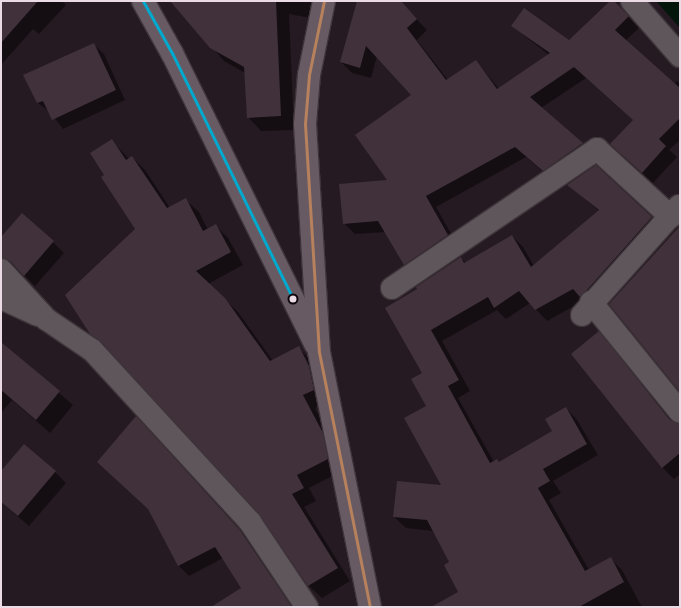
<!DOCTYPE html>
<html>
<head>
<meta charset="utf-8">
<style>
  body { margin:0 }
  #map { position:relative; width:681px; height:608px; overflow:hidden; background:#261a22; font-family:Rubik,sans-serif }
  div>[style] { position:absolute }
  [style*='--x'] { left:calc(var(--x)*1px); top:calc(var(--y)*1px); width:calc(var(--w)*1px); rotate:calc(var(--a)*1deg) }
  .water>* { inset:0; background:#04150c }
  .shadow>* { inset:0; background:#0007 }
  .building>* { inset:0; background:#40313b }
  .roads { filter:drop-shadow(1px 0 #3e353a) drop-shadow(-1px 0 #3e353a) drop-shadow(0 1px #3e353a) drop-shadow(0 -1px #3e353a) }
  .street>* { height:22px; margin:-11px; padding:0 11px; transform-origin:11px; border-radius:11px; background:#5f565c }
  .highway>* { height:22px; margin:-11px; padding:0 11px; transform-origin:11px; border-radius:11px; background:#685a63 }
  .bus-1>* { height:3px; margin:-1.5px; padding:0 1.5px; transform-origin:1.5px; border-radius:1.5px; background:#00a9ce }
  .bus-2>* { height:3px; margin:-1.5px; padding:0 1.5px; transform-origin:1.5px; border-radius:1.5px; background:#b6815c }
  .dots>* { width:11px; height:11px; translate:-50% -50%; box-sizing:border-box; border:2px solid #0d050a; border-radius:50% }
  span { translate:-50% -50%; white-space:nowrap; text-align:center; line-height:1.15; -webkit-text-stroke:3px #0d050a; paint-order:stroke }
  .frame { position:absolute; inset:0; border:2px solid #ebdbe5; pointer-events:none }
</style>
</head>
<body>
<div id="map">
  <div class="water">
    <i style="clip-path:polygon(656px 1px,680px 1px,680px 28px)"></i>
  </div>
  <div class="shadow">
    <i style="clip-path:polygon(1px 1px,62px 1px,66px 5px,39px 34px,33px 29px,1px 65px)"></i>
    <i style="clip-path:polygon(172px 1px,325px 1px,321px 20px,289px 14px,294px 130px,261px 131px,248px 117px,245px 73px,224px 61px)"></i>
    <i style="clip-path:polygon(358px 1px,392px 1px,404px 6px,427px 30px,417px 40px,448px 80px,476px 61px,499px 89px,549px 55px,512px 26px,569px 41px,613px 1px,639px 28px,625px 41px,674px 85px,677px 81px,680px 84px,680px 140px,669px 150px,677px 157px,653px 183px,622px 155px,634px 120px,586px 78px,541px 108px,593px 155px,554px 181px,526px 157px,436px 207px,458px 246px,415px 275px,404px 264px,386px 232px,355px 234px,344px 223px,388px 180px,412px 95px,377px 56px,371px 78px,352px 73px,341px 62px)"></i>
    <i style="clip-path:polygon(94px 45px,104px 54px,125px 100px,63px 129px,50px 112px,38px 103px,25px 75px)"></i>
    <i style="clip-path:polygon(112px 141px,129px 159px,132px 157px,145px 170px,170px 208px,186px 200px,199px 212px,208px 230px,216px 226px,228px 238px,243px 265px,208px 284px,238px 312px,273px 361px,298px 348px,311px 360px,326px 402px,315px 408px,335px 447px,340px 472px,309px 488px,316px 501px,304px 507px,350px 581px,322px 598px,309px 586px,260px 513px,112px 352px,91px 333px,136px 229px,105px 175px)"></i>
    <i style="clip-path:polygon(596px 166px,663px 229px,585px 300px,547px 321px,530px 303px,506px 319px,497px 310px,442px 341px,470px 391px,458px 398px,494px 462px,499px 463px,553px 432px,566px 408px,577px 420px,598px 455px,553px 481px,561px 493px,549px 500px,589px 570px,611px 559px,622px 570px,642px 607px,454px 607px,460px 593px,450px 563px,433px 531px,406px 528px,394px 517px,443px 486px,427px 407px,418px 289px,461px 258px,466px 263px,512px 236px,523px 247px,534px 266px,599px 211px,568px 185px)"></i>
    <i style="clip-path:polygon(1px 238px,53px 242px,64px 253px,35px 286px,20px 271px,1px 258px)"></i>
    <i style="clip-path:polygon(599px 333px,673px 422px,680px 425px,680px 474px,674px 479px,662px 467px)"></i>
    <i style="clip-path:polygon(1px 342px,73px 405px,50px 433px,12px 400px,1px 413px)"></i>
    <i style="clip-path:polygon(146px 428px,250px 541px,294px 607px,213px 607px,242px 589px,223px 558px,189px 576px,179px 566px)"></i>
    <i style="clip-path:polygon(55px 472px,66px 483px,29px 526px,1px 502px,1px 473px)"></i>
  </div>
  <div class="building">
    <i style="clip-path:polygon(1px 1px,38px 1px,1px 43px)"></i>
    <i style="clip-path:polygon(170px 1px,276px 1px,281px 116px,247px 118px,244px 67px,210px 48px)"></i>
    <i style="clip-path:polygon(357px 1px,401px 1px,417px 19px,407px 28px,446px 80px,476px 60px,497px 89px,550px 53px,511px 26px,524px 8px,569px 40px,610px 1px,614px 1px,629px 16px,615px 30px,680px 88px,680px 118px,659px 139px,666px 146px,642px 173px,610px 144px,633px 120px,574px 67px,530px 97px,583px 143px,543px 171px,515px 147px,426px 196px,448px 235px,404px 265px,378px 221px,343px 224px,339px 184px,387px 180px,355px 135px,411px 95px,366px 46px,360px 68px,340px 62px)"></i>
    <i style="clip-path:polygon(94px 43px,116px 90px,52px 120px,43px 101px,37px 103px,23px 75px)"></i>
    <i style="clip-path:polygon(112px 139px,126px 160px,132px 156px,167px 208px,186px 198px,203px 231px,216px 224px,231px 252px,196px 271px,225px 298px,270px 361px,299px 346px,309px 366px,314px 390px,303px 395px,323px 433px,328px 459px,297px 475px,304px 488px,292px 494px,338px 568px,308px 586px,259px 514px,101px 342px,90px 334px,65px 295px,135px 229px,101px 177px,104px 175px,90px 153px)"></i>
    <i style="clip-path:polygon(596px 165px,652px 217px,587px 290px,580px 297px,573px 289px,535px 310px,519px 291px,494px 308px,488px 297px,431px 330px,459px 380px,448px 386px,490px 463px,497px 459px,499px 462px,552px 431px,545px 419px,566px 407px,587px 444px,543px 469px,550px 481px,538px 488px,585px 571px,611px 557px,624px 582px,579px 607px,431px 607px,458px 592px,444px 565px,449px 562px,427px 520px,393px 517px,397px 481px,441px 485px,404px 418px,426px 406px,411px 379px,422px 373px,385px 308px,417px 289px,416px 287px,461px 257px,464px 263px,512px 235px,531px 267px,599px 210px,567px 185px)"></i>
    <i style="clip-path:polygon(22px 213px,54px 241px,24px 276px,10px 261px,1px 258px,1px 237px)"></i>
    <i style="clip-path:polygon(680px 226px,680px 392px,609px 304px)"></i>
    <i style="clip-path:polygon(599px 331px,670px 420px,680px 424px,680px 453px,662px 468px,571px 354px)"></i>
    <i style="clip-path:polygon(1px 342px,60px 391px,36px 420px,1px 390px)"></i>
    <i style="clip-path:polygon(136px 416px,240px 530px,292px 607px,211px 607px,241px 588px,215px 547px,178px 566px,148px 509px,97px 462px)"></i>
    <i style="clip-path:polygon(24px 444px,56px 471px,18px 516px,1px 502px,1px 471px)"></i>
  </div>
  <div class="roads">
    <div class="street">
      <i style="--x:632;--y:1;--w:73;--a:48.9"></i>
      <i style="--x:1;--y:270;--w:67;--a:47.4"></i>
      <i style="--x:46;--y:319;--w:55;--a:34"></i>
      <i style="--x:92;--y:350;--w:234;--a:47.4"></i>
      <i style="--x:250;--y:522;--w:102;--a:56.2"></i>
      <i style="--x:392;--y:288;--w:248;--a:-34.1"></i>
      <i style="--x:597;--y:149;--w:100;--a:42.6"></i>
      <i style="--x:1;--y:298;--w:40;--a:25"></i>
      <i style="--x:591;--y:302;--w:141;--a:51"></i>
      <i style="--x:582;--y:315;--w:146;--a:-48.3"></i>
    </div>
    <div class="highway">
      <i style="--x:143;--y:1;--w:60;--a:60.9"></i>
      <i style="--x:172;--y:53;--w:324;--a:63.8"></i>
      <i style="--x:324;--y:1;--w:76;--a:101.5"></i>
      <i style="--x:309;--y:75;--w:49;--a:94.7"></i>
      <i style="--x:305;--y:124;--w:228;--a:86.5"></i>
      <i style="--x:319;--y:352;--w:260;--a:78.7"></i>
    </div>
  </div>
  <div class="bus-1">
    <i style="--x:143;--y:1;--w:60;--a:60.9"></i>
    <i style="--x:172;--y:53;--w:274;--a:63.8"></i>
  </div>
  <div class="bus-2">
    <i style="--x:324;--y:1;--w:76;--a:101.5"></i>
    <i style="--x:309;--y:75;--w:49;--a:94.7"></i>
    <i style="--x:305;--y:124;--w:228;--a:86.5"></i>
    <i style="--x:319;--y:352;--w:260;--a:78.7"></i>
  </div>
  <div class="dots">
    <i style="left:293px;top:299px;background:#ebdbe5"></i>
  </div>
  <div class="frame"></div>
</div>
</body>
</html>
